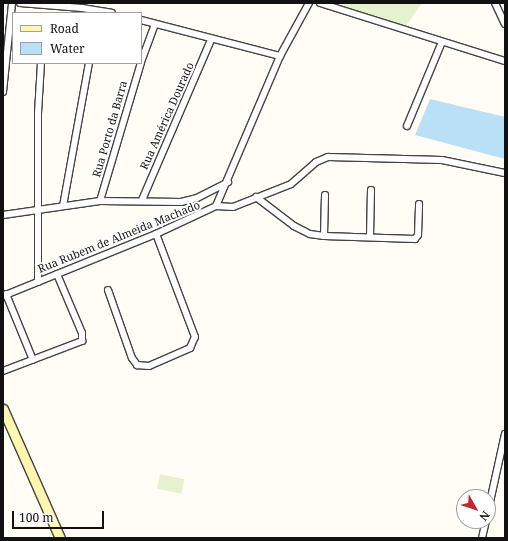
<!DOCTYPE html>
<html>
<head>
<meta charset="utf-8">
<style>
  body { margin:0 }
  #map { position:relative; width:508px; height:541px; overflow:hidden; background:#fffdf5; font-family:"Noto Serif",serif }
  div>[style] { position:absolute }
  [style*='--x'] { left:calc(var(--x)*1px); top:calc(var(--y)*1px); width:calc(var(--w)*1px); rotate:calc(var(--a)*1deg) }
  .pitch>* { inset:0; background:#e6f2cf; transform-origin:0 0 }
  .water>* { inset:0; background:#b9e0f7 }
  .roads { filter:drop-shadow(1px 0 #444) drop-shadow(-1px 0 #444) drop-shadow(0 1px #444) drop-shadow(0 -1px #444) }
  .street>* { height:6px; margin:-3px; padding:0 3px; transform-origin:3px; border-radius:3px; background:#fff }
  .secondary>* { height:9px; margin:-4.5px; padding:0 4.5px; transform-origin:4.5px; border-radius:4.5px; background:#fff6b0 }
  span { translate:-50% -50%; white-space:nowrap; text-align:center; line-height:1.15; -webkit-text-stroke:4px #fff; paint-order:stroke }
  .street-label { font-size:11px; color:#111 }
  .frame { position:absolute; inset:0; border:4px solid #111; pointer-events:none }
  .legend { position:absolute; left:12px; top:12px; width:130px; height:52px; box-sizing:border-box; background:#fff; border:1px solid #a0a0a0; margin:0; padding:5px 7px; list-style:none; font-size:12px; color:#111 }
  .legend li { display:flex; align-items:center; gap:8px; height:20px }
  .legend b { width:20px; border:1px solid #a0a0a0 }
  .north { position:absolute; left:456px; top:489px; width:40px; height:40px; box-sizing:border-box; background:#fff; border:1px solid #a0a0a0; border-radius:50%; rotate:129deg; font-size:11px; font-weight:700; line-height:16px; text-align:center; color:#111 }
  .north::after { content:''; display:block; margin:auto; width:14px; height:18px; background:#c4262e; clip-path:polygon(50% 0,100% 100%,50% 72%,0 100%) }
  .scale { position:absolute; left:12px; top:511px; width:92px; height:18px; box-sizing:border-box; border:2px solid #111; border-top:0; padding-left:5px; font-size:12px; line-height:14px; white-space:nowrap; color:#111; -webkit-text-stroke:3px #fff; paint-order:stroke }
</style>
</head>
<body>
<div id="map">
  <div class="pitch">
    <i style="clip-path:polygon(336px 3px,422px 3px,406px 26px,336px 7px)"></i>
    <i style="left:160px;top:474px;width:25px;height:15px;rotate:12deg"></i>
  </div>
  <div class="water">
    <i style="clip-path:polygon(430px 99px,505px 117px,505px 159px,415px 135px)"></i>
  </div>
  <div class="roads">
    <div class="street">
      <i style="--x:20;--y:3;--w:62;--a:4.6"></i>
      <i style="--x:82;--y:8;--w:30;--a:9"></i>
      <i style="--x:320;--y:3;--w:194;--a:17.4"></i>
      <i style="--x:495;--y:3;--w:23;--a:65"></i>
      <i style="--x:141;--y:20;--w:144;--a:14.5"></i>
      <i style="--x:141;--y:62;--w:40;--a:-69.8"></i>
      <i style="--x:3;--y:92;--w:89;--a:-84.2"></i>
      <i style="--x:407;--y:126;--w:91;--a:-67.4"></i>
      <i style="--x:256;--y:197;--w:48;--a:37.3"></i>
      <i style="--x:294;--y:226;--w:18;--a:27"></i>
      <i style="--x:310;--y:234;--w:14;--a:8"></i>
      <i style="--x:324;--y:236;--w:91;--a:1.9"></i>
      <i style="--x:415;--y:239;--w:5;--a:-53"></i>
      <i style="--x:418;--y:235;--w:31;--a:-88"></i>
      <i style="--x:142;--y:200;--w:174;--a:-66.7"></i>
      <i style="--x:100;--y:201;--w:144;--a:-73.5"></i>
      <i style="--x:63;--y:206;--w:145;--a:-79.7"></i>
      <i style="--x:216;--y:206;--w:17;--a:3"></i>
      <i style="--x:233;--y:207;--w:62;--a:-21.6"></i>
      <i style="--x:291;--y:184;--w:33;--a:-41"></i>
      <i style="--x:316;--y:162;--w:13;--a:-23"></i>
      <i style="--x:328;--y:157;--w:114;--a:1.5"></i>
      <i style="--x:442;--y:160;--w:64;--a:11.7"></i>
      <i style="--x:3;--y:215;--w:98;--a:-8.2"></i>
      <i style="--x:100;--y:201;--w:81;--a:0.7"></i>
      <i style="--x:181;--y:202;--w:16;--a:-14"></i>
      <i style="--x:197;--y:198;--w:35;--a:-27"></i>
      <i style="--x:324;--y:236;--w:41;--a:-88.6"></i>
      <i style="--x:370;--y:237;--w:47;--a:-88.8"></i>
      <i style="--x:38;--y:282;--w:169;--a:-90"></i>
      <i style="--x:38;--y:113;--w:50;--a:-86.6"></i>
      <i style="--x:108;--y:290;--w:72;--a:70.6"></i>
      <i style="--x:132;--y:358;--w:9;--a:54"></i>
      <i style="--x:137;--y:365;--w:12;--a:5"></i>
      <i style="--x:149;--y:366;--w:45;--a:-23.7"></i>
      <i style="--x:190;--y:348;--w:12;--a:-66"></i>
      <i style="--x:195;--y:337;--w:110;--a:-110.7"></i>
      <i style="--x:6;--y:294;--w:71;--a:67.8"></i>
      <i style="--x:3;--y:296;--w:165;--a:-22.1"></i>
      <i style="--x:156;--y:234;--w:66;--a:-25"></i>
      <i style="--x:216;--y:206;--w:163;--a:-66.9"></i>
      <i style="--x:280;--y:56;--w:60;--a:-61.3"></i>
      <i style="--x:3;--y:371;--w:85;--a:-20.8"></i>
      <i style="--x:82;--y:341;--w:8;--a:-90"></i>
      <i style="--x:82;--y:333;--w:64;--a:-113"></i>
      <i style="--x:488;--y:511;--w:79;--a:-77.6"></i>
      <i style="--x:482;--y:538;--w:17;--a:-77"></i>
    </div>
    <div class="secondary">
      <i style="--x:3;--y:409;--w:141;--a:66.2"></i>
    </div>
  </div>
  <div class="street-label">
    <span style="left:167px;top:116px;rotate:-66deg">Rua América Dourado</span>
    <span style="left:110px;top:129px;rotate:-74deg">Rua Porto da Barra</span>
    <span style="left:119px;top:237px;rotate:-22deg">Rua Rubem de Almeida Machado</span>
  </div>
  <div class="frame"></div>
  <ul class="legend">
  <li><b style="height:5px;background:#fff6b0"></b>Road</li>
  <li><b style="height:11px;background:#b9e0f7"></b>Water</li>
  </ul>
  <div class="north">N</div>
  <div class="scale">100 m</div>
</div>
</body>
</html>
